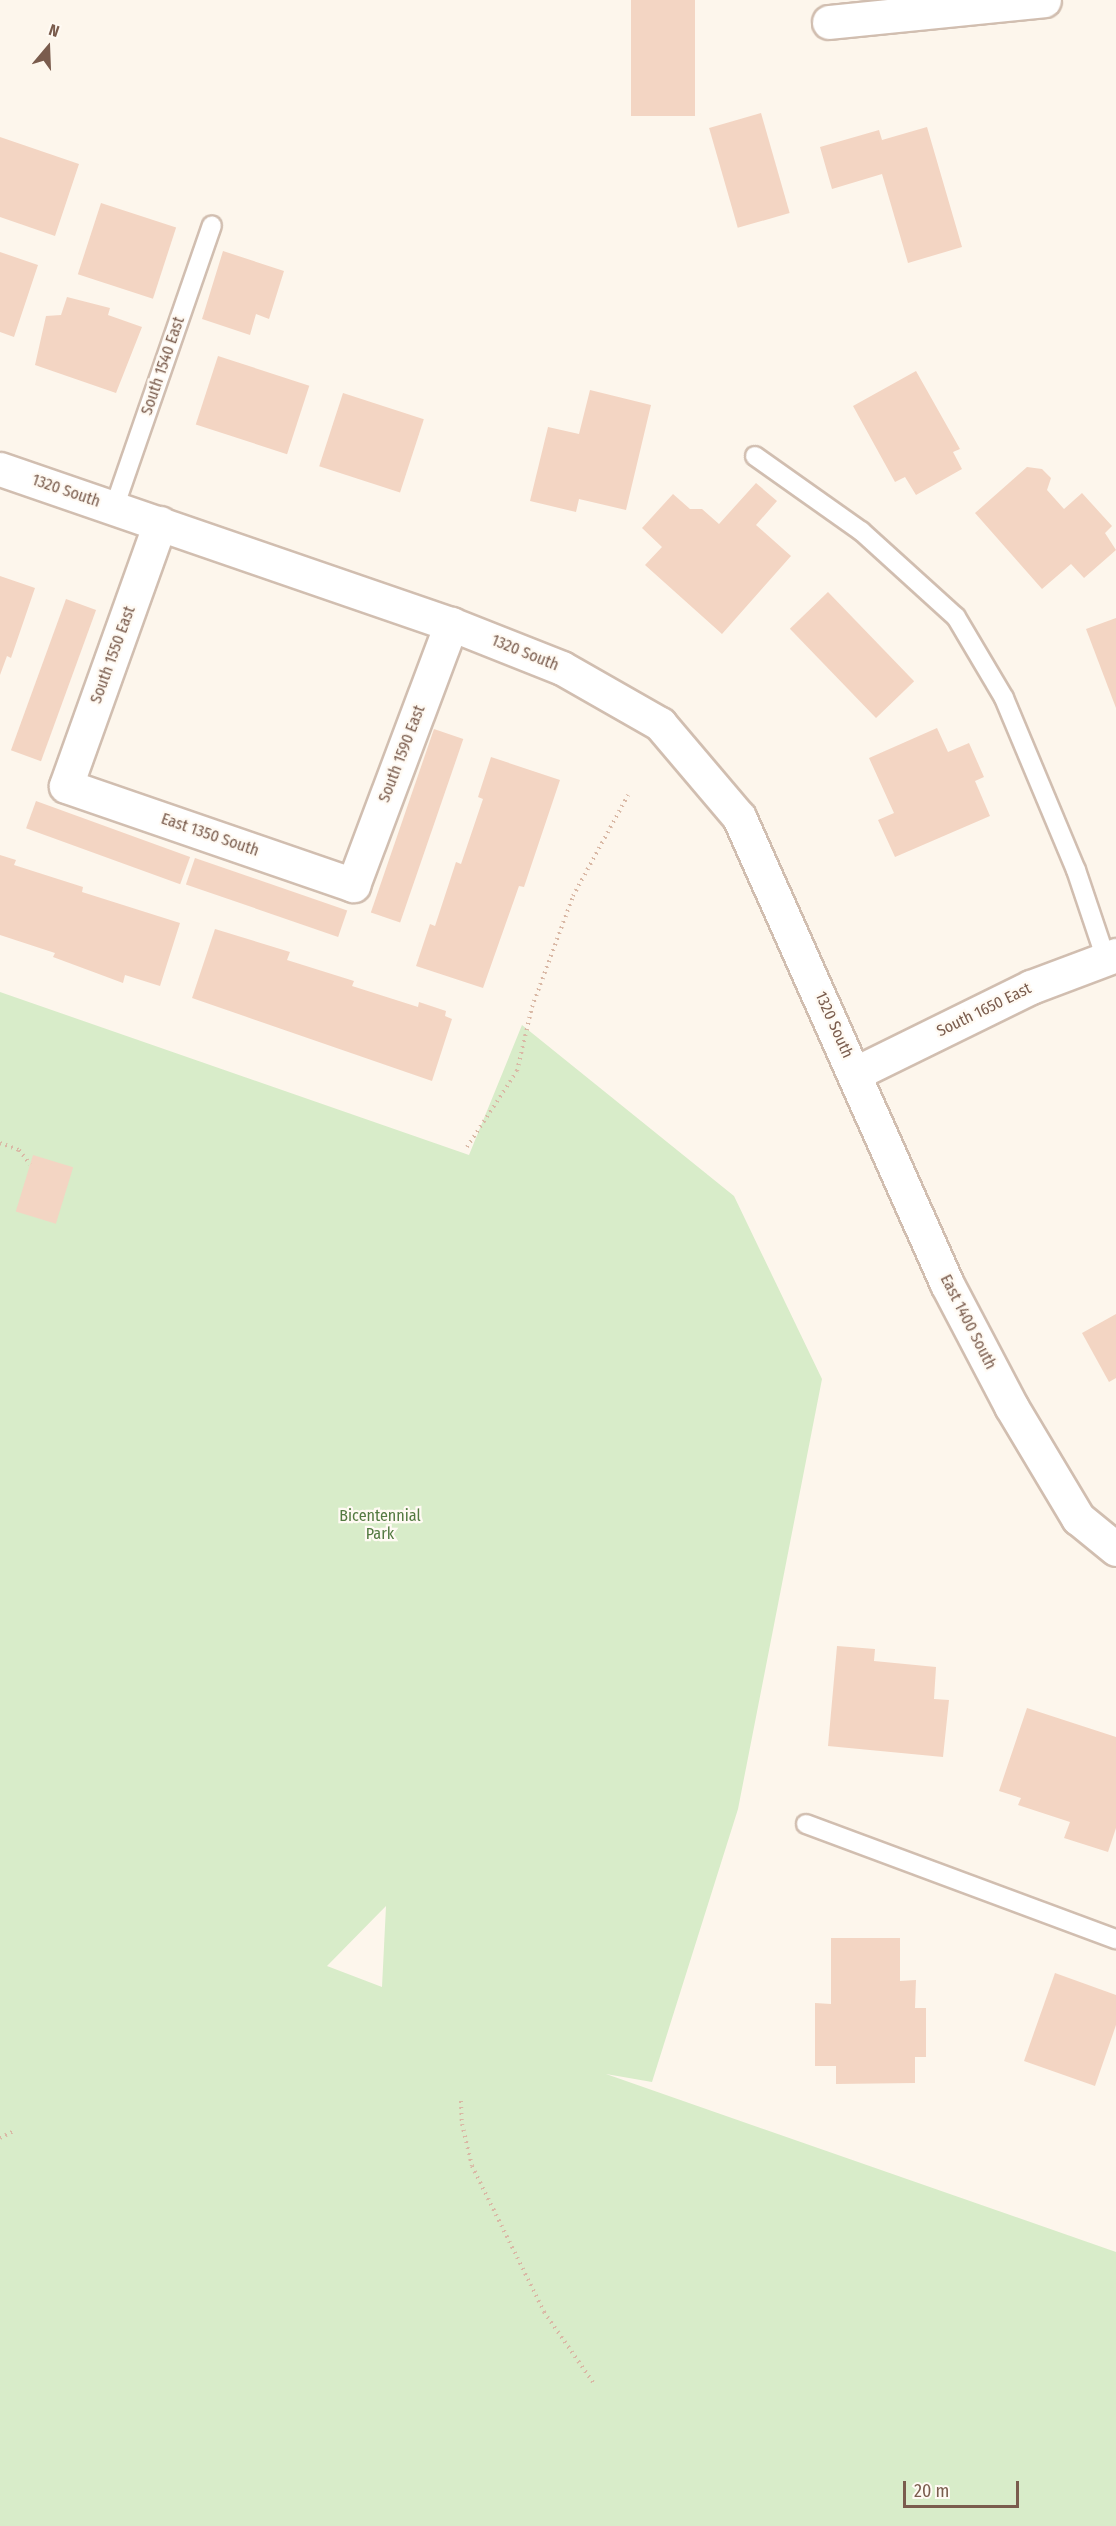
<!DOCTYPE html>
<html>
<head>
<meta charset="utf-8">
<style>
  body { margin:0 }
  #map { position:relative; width:1116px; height:2526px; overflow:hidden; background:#fdf6ec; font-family:"Fira Sans Condensed",sans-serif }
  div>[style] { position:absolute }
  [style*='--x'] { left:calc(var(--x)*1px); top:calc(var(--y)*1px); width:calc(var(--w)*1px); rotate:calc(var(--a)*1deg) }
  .green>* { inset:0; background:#d8ecc9 }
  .building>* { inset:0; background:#f3d5c3; transform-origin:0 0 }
  .path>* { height:4px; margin-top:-2px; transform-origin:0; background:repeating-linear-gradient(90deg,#d9b8a5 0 1.5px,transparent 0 6px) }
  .roads { filter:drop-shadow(2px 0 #d1beb0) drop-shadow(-2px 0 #d1beb0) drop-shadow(0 2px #d1beb0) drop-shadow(0 -2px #d1beb0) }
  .service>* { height:18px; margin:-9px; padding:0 9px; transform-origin:9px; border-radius:9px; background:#fff }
  .minor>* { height:33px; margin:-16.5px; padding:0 16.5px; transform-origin:16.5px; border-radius:16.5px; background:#fff }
  .tertiary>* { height:33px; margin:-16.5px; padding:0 16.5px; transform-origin:16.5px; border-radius:16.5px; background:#fff }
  span { translate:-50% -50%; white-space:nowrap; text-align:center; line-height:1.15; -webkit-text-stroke:4.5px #fffaf3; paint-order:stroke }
  .street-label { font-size:16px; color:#7a5c4d }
  .park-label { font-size:16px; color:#537a41 }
  .north { position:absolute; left:18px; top:18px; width:60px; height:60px; -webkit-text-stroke:4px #fffaf3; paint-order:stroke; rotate:19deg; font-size:16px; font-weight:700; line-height:24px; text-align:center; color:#7a5c4d }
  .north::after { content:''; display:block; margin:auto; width:21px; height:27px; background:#7a5c4d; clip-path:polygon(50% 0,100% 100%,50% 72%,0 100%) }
  .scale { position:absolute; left:903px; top:2481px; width:116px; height:27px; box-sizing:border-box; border:3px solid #7a5c4d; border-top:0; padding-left:8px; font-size:18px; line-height:21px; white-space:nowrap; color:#7a5c4d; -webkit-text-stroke:4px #fffaf3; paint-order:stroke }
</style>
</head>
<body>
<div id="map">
  <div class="green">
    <i style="clip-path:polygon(evenodd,0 992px,469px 1155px,522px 1025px,734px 1196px,822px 1379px,738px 1809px,652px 2082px,606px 2074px,1116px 2252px,1116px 2526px,0 2526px,0 992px,386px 1906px,382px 1987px,327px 1966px,386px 1906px)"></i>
  </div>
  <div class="building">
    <i style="left:631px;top:0;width:64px;height:116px"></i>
    <i style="left:761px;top:113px;width:104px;height:54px;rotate:74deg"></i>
    <i style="clip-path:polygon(927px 127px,962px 247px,908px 263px,882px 174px,832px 189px,820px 147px,879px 130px,882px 140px)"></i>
    <i style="clip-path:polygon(0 137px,79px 164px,55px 236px,0 217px)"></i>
    <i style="left:101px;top:203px;width:79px;height:75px;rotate:18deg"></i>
    <i style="clip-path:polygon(223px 251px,284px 271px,269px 319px,256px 314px,250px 335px,202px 319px)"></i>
    <i style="clip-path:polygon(0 252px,38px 265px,14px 337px,0 332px)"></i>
    <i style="clip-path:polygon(67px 297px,110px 308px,108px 315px,142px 327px,116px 393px,35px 365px,46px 316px,61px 315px)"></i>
    <i style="left:218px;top:356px;width:96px;height:72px;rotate:18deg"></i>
    <i style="clip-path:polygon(916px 371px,960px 449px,953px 452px,962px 469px,916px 495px,905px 477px,895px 482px,853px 406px)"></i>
    <i style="clip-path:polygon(590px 390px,651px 405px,626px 510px,579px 499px,576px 512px,530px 501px,548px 427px,579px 434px)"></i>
    <i style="left:343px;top:393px;width:85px;height:77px;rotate:18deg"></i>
    <i style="clip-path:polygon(1027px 467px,1042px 469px,1051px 478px,1047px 490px,1064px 509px,1082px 493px,1112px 526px,1105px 533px,1116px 550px,1084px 578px,1071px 564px,1042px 589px,975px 513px)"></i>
    <i style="clip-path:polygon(756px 483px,777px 501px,756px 525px,791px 556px,722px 634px,645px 565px,662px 547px,642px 528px,673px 494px,690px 509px,702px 509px,719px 524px)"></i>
    <i style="clip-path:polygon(0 576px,35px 588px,11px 658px,7px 656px,0 675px)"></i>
    <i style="left:828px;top:592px;width:124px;height:53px;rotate:46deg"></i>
    <i style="left:66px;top:599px;width:32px;height:161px;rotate:20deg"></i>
    <i style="clip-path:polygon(1116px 618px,1116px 708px,1086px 629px)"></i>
    <i style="clip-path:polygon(937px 728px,948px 752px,969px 743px,984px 777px,975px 781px,990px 816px,895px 857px,878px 820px,894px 813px,869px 758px)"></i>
    <i style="left:434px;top:729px;width:31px;height:194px;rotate:19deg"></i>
    <i style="clip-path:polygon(491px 757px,560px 780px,524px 887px,519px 886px,483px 988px,416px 966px,430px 924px,435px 926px,456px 862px,461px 864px,483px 799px,478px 797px)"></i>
    <i style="left:36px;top:801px;width:164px;height:29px;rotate:20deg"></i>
    <i style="clip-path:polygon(0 855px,16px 860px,14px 865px,83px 887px,82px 892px,180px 923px,160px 986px,125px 975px,123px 983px,53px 957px,55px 953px,0 935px)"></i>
    <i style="left:195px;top:858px;width:161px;height:28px;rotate:19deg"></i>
    <i style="clip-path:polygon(215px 929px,290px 952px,287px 960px,354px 981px,352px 986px,418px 1007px,419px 1002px,446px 1011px,445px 1016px,452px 1019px,432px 1081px,192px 998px)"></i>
    <i style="left:33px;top:1155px;width:42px;height:59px;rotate:17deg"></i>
    <i style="clip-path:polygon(1116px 1314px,1116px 1378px,1109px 1382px,1082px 1333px)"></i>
    <i style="clip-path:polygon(837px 1646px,875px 1649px,874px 1661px,936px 1667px,934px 1699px,949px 1700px,943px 1757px,828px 1746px)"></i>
    <i style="clip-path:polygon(1027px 1708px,1116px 1737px,1116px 1828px,1108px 1852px,1064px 1838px,1070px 1822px,1018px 1805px,1021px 1798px,999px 1791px)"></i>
    <i style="clip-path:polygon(831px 1938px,900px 1938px,900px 1981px,916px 1980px,915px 2008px,926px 2008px,926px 2057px,915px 2057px,915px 2083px,836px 2084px,836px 2066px,815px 2066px,815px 2003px,831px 2004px)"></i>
    <i style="clip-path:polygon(1055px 1973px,1116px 1995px,1116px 2025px,1095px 2086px,1024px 2061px)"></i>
  </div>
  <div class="path">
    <i style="--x:0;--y:1143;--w:20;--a:20"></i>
    <i style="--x:19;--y:1150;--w:18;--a:52"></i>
    <i style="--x:467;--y:1147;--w:91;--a:-56.7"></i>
    <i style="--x:517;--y:1071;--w:66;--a:-76.8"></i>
    <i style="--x:532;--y:1007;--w:118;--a:-69.7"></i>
    <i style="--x:573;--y:896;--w:115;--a:-61.4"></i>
    <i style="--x:461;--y:2101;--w:23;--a:88"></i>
    <i style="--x:462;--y:2124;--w:43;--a:76.6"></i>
    <i style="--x:472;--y:2166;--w:163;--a:63.7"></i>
    <i style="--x:544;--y:2312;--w:89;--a:55.1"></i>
    <i style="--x:0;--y:2138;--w:16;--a:-27"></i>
  </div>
  <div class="roads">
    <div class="service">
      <i style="--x:755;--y:456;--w:130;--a:35.3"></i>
      <i style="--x:861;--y:531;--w:128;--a:42.2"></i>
      <i style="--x:956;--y:617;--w:94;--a:59.3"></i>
      <i style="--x:1004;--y:698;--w:186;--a:67.3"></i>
      <i style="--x:1076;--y:870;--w:94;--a:71.4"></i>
      <i style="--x:114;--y:508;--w:299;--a:-70.9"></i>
      <i style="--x:806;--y:1824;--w:331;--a:20.4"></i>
    </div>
    <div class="minor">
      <i style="--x:829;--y:22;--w:216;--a:-5.8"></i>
      <i style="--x:160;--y:523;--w:279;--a:109.7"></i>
      <i style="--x:66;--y:786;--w:304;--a:19"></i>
      <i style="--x:353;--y:885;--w:279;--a:-69.4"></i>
      <i style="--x:856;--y:1073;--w:195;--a:-26.2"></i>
      <i style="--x:1031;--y:987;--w:91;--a:-20.6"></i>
    </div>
    <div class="tertiary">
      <i style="--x:0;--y:469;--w:477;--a:19"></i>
      <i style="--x:451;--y:624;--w:119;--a:21.6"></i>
      <i style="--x:562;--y:668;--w:113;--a:29.7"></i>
      <i style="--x:660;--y:724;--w:122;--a:49.7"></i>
      <i style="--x:739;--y:817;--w:511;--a:65.99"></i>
      <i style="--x:947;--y:1284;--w:138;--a:62.3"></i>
      <i style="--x:1011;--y:1406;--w:131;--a:59.1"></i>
      <i style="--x:1078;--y:1518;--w:49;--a:39.2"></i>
    </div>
  </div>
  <div class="street-label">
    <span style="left:163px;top:366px;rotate:-71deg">South 1540 East</span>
    <span style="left:66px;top:491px;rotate:19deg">1320 South</span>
    <span style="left:525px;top:653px;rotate:22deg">1320 South</span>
    <span style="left:113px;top:655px;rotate:-70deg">South 1550 East</span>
    <span style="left:402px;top:754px;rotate:-69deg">South 1590 East</span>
    <span style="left:210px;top:835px;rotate:19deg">East 1350 South</span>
    <span style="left:984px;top:1010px;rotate:-26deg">South 1650 East</span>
    <span style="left:834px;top:1025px;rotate:66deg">1320 South</span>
    <span style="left:968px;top:1322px;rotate:63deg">East 1400 South</span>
  </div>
  <div class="park-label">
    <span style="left:380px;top:1525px">Bicentennial<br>Park</span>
  </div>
  <div class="north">N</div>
  <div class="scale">20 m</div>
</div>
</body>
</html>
